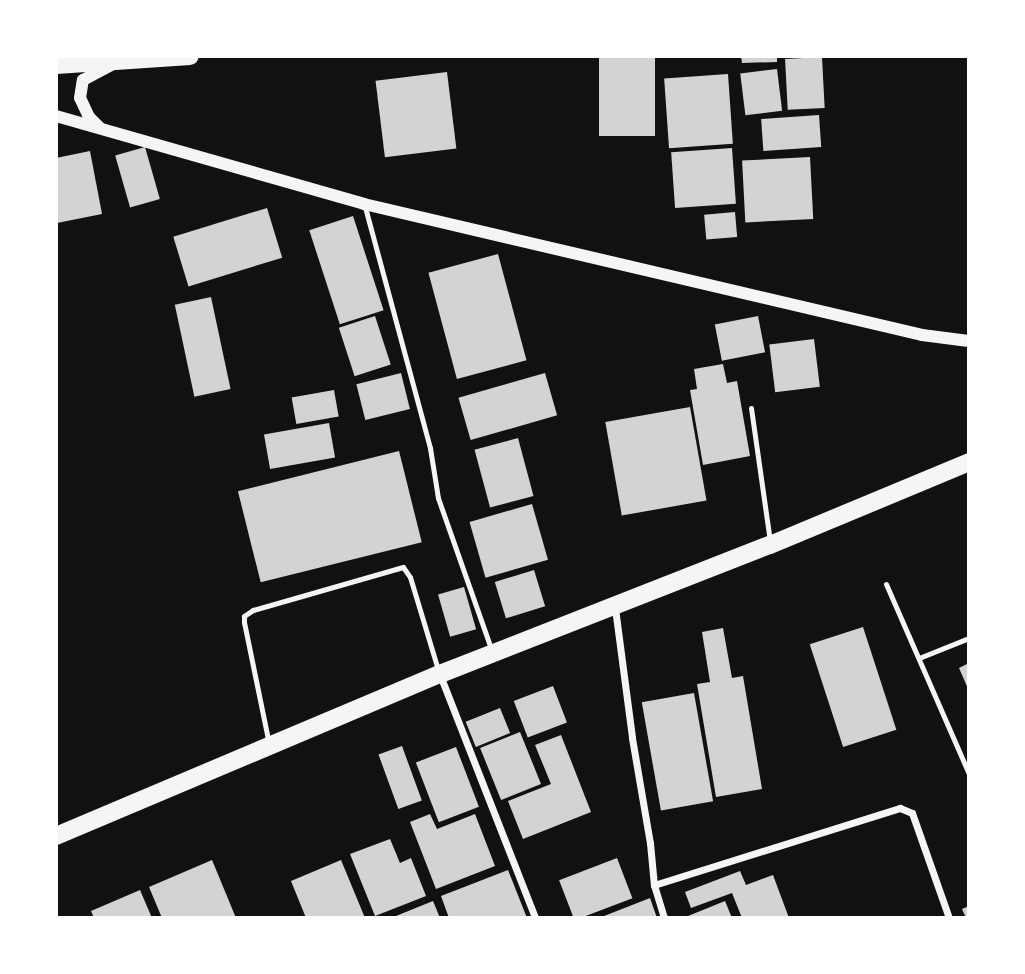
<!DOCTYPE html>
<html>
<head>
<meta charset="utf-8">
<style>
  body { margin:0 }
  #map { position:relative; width:1025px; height:974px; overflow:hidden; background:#111; font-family:Raleway,sans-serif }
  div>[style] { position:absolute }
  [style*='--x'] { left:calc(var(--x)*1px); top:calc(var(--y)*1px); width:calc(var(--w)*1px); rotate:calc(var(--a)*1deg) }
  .building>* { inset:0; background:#d3d3d3; transform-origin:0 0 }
  .service>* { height:5px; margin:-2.5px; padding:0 2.5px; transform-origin:2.5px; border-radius:2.5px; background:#f5f5f5 }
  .minor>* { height:7px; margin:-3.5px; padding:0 3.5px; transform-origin:3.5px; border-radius:3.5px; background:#f5f5f5 }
  .tertiary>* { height:12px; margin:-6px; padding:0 6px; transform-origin:6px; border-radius:6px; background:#f5f5f5 }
  .primary>* { height:18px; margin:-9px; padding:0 9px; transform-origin:9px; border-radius:9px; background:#f5f5f5 }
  span { translate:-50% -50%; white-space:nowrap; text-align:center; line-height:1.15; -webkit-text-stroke:6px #fff; paint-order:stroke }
  .frame { position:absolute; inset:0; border:58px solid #fff; pointer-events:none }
</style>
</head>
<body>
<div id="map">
  <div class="building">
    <i style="left:599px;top:56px;width:56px;height:80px"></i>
    <i style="clip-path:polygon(741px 56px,777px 56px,777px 62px,742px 63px)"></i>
    <i style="left:822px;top:57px;width:51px;height:37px;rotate:87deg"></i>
    <i style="left:777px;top:69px;width:42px;height:37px;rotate:83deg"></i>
    <i style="left:447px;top:72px;width:77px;height:72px;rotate:83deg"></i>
    <i style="left:728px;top:74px;width:70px;height:64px;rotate:86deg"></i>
    <i style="left:819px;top:115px;width:32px;height:58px;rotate:86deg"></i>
    <i style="left:145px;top:147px;width:54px;height:31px;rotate:74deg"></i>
    <i style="left:732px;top:148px;width:56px;height:61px;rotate:86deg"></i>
    <i style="clip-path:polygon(90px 151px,102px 214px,57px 223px,56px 158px)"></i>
    <i style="left:810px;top:157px;width:62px;height:68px;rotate:87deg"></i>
    <i style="left:267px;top:208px;width:52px;height:98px;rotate:73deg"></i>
    <i style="left:735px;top:212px;width:25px;height:31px;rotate:85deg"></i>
    <i style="left:353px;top:216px;width:99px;height:46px;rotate:72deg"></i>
    <i style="left:498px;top:254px;width:110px;height:72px;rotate:75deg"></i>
    <i style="left:211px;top:297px;width:94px;height:37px;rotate:78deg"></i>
    <i style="left:375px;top:316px;width:51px;height:38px;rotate:72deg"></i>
    <i style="left:758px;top:316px;width:37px;height:44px;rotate:79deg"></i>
    <i style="left:814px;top:339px;width:48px;height:45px;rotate:83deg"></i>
    <i style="clip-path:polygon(723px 364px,727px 383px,737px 381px,750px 456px,703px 465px,690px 390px,697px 389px,694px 369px)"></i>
    <i style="left:401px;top:373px;width:37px;height:46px;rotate:76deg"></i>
    <i style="left:545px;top:373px;width:44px;height:90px;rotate:74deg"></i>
    <i style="left:334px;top:390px;width:27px;height:43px;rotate:80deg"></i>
    <i style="left:690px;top:407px;width:95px;height:86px;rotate:80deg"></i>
    <i style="left:329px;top:423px;width:35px;height:66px;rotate:80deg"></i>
    <i style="left:518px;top:438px;width:60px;height:45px;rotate:75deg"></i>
    <i style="left:399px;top:451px;width:94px;height:166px;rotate:76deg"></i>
    <i style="left:532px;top:504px;width:58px;height:65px;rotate:74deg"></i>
    <i style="left:534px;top:570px;width:38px;height:41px;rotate:73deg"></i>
    <i style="left:464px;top:587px;width:44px;height:27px;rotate:74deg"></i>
    <i style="left:863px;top:627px;width:108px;height:56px;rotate:72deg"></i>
    <i style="clip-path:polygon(723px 628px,732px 678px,743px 676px,762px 789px,716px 797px,697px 684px,710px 682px,702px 632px)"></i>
    <i style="clip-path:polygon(969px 663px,969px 691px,959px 668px)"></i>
    <i style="left:553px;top:686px;width:39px;height:42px;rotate:69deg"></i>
    <i style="left:694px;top:693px;width:110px;height:53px;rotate:80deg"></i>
    <i style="left:500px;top:708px;width:27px;height:37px;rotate:68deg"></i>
    <i style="left:520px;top:732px;width:56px;height:43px;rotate:68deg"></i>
    <i style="clip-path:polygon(561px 735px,591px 812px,523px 839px,508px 801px,551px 784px,535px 745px)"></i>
    <i style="left:402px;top:746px;width:58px;height:25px;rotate:70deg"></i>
    <i style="left:456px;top:747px;width:64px;height:43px;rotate:69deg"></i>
    <i style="clip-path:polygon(430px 814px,437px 829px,475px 814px,495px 866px,436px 889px,410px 822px)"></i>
    <i style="clip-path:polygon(390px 839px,400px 863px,411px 858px,426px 896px,375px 916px,350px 854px)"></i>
    <i style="left:617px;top:858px;width:43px;height:62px;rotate:69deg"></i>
    <i style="clip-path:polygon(212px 860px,236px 918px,162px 918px,149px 887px)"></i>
    <i style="clip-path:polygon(341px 860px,365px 918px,306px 918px,291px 881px)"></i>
    <i style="clip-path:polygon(508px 870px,527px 918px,449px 918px,441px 896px)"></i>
    <i style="clip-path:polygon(740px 871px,746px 885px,773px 875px,789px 918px,742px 918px,732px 893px,691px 908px,685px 892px)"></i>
    <i style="clip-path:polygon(140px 890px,152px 918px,94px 918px,91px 911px)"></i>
    <i style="clip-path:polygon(650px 898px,657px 918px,599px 918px)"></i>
    <i style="clip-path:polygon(433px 901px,440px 918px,391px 918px)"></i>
    <i style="clip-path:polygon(725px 901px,732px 918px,683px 918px)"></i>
    <i style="clip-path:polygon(969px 906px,969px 918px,966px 918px,962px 909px)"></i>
  </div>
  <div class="service">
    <i style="--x:365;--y:207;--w:250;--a:74.9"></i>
    <i style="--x:430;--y:448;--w:51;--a:80.9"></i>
    <i style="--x:438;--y:498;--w:162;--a:70.6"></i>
    <i style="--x:751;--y:408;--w:135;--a:81.9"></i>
    <i style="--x:886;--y:584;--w:207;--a:66.4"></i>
    <i style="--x:919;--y:658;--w:54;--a:-21.8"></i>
    <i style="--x:269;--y:744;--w:125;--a:-101.6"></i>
    <i style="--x:244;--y:622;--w:6;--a:-90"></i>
    <i style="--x:244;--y:616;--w:11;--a:-34"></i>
    <i style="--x:253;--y:610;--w:156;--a:-16"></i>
    <i style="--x:403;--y:567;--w:12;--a:55"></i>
    <i style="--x:410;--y:577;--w:97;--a:73.2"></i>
  </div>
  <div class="minor">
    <i style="--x:615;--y:608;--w:131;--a:82.5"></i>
    <i style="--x:632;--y:738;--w:107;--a:80.3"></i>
    <i style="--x:650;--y:843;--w:42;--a:84.6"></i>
    <i style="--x:654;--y:885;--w:34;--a:73"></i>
    <i style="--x:440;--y:675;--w:261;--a:68.6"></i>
    <i style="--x:654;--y:885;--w:258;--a:-17.4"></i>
    <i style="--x:900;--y:808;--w:13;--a:23"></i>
    <i style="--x:912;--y:813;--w:111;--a:70.6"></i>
  </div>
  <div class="tertiary">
    <i style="--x:56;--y:116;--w:320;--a:15.9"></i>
    <i style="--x:364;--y:204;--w:573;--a:13.21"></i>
    <i style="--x:922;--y:335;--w:47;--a:7.3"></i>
    <i style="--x:100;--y:128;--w:16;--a:-135"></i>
    <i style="--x:89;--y:117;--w:21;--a:-115"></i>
    <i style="--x:80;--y:98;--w:18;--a:-81"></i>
    <i style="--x:83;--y:80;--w:32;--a:-28"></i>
  </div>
  <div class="primary">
    <i style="--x:56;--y:65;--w:134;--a:-3.8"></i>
    <i style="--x:56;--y:836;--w:417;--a:-22.9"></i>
    <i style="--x:440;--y:674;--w:354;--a:-21.4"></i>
    <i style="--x:770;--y:545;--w:216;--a:-22.6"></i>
  </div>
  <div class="frame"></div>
</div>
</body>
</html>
